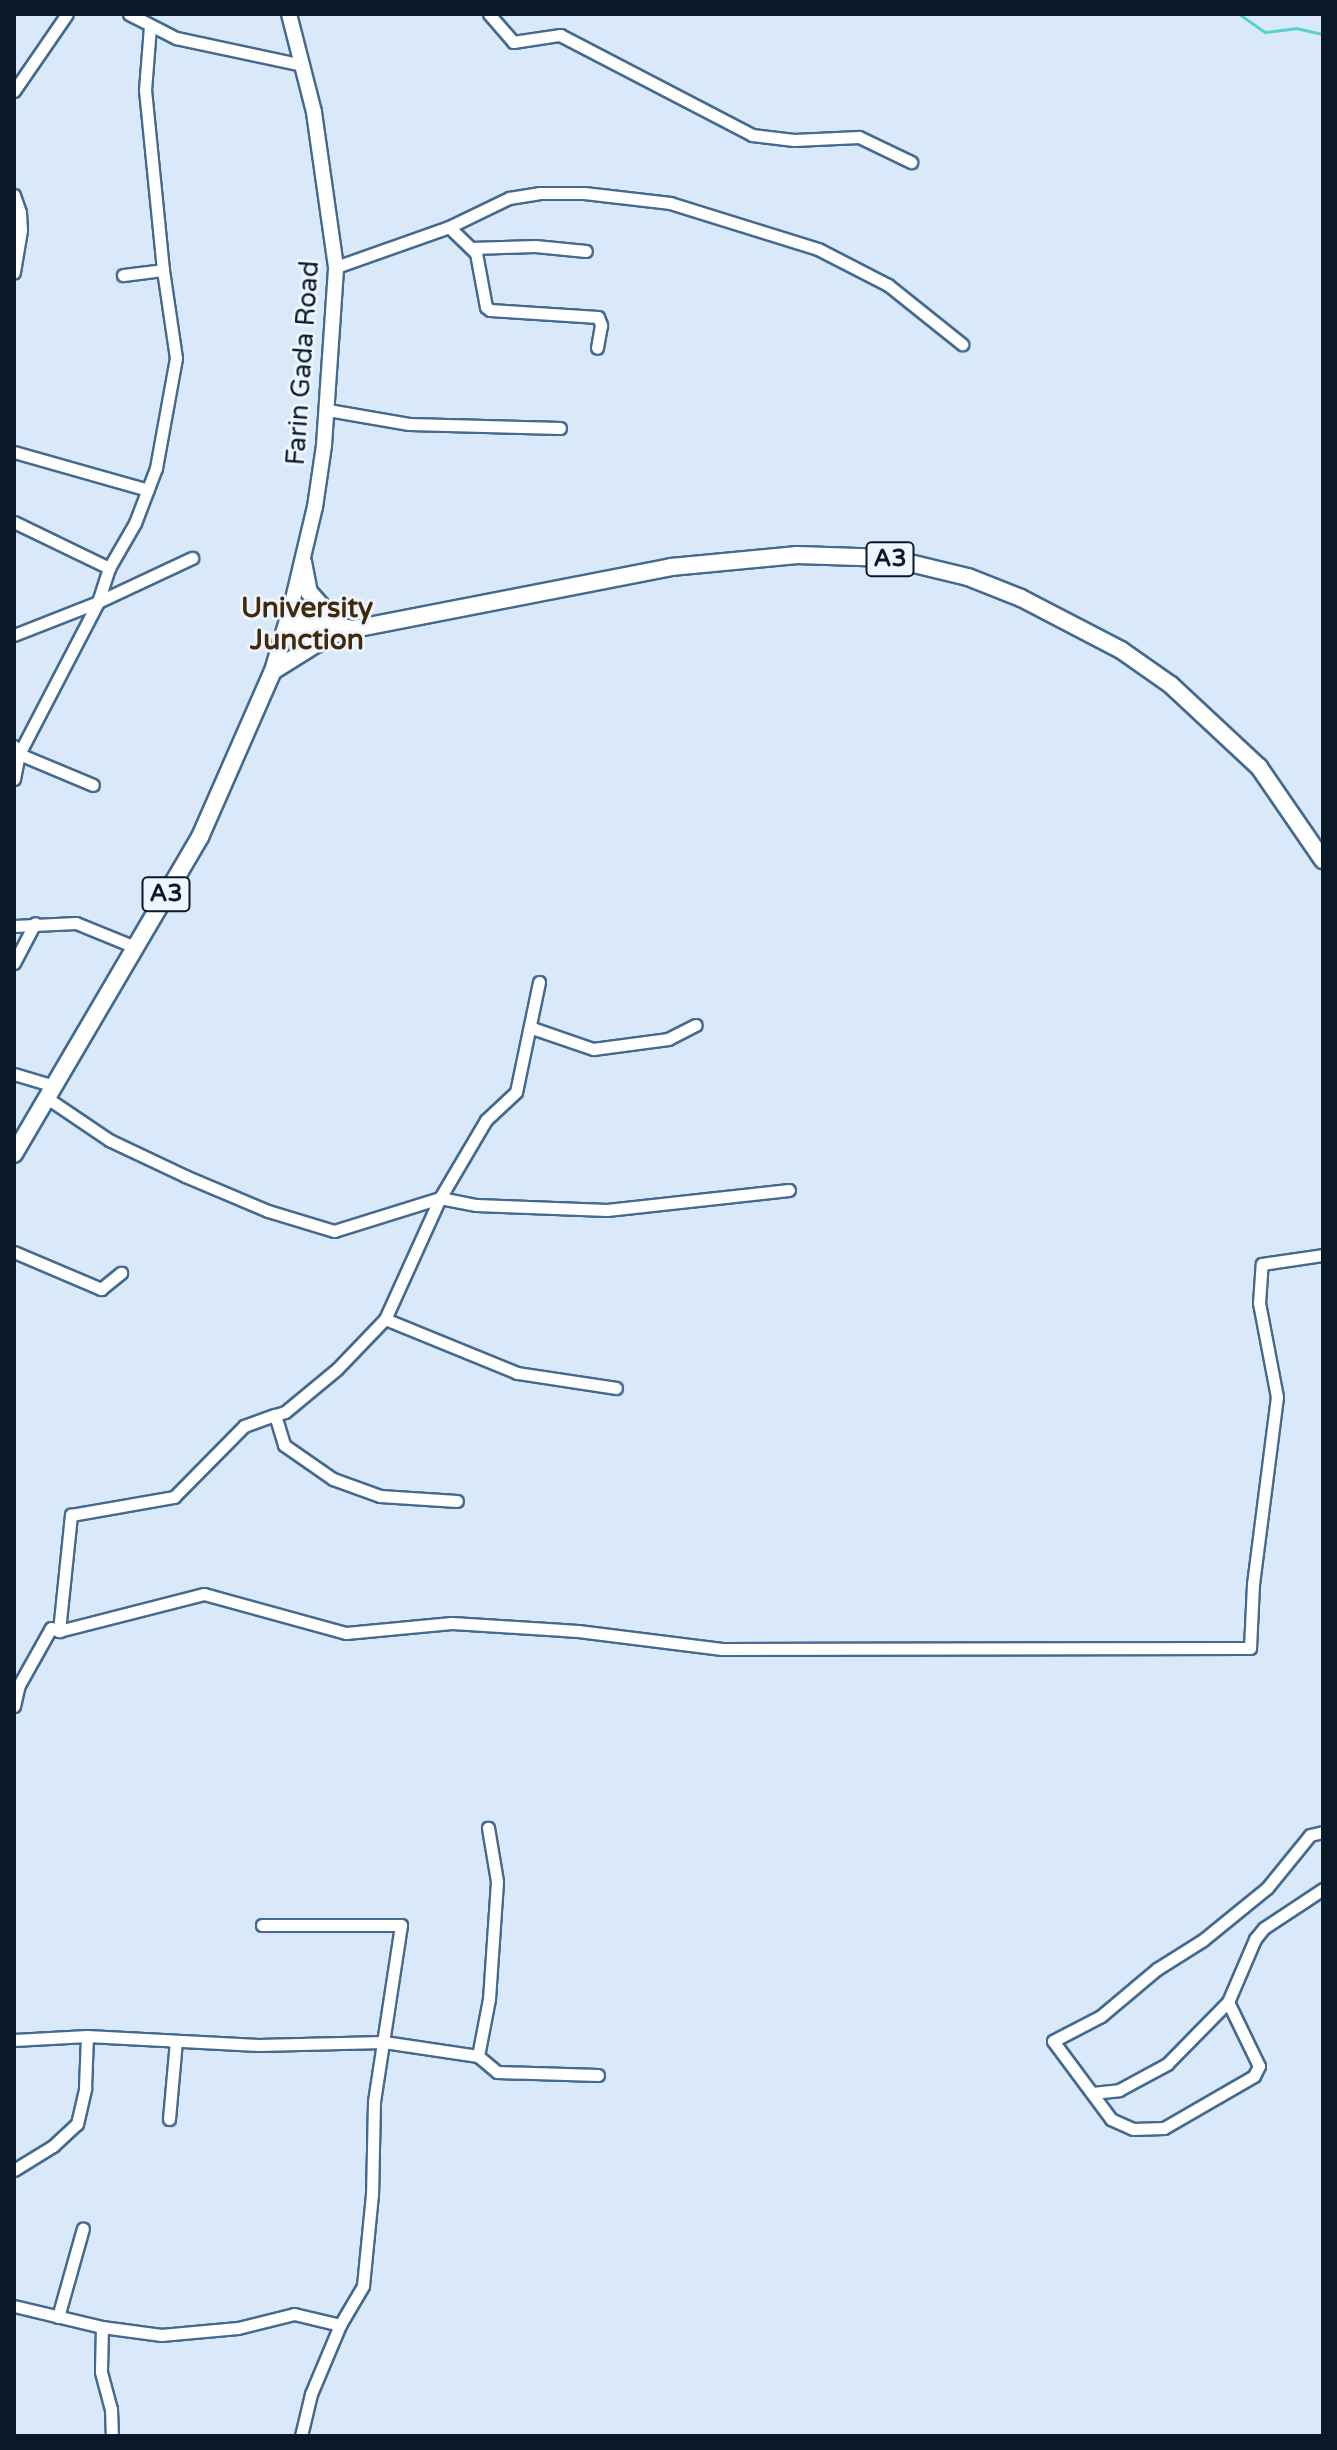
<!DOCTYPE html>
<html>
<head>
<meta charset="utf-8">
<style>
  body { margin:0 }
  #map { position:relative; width:1337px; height:2450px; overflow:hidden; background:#d9e9fa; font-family:"Varela Round",sans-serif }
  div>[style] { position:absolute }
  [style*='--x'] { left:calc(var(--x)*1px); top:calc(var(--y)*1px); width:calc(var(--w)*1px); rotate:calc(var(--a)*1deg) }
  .stream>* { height:3px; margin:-1.5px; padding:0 1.5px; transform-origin:1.5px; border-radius:1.5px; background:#54d4cb }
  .roads { filter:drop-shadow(2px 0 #446a8f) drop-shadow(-2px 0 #446a8f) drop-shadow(0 2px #446a8f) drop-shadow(0 -2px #446a8f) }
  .minor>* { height:11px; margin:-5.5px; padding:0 5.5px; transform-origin:5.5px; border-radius:5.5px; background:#fff }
  .major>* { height:14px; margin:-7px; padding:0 7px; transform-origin:7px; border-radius:7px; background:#fff }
  .highway>* { height:16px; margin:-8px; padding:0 8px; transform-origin:8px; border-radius:8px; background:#fff }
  span { translate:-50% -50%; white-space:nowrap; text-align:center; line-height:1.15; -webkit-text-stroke:6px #edf5fe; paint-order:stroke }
  .shield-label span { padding:2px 6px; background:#edf5fe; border:2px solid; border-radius:6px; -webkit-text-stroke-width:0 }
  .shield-label { font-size:24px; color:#091927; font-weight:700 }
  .street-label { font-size:26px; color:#091927 }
  .neighbourhood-label { font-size:28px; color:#432907; font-weight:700 }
  .frame { position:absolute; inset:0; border:16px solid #091927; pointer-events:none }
</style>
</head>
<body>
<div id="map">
  <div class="stream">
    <i style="--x:1239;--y:14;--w:32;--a:35"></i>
    <i style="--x:1265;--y:32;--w:31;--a:-7"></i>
    <i style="--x:1296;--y:28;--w:28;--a:13"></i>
  </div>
  <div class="roads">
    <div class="minor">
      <i style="--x:129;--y:14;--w:53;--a:27.1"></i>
      <i style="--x:176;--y:38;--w:130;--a:12"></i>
      <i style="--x:489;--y:14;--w:37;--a:49"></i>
      <i style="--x:513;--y:42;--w:48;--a:-8.5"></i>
      <i style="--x:560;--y:35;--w:216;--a:27.5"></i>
      <i style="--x:752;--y:135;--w:42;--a:6.8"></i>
      <i style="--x:794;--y:140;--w:65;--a:-2.6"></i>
      <i style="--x:859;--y:137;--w:58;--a:25.7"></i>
      <i style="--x:14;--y:91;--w:93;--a:-55.5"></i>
      <i style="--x:14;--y:195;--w:18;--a:71"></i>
      <i style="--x:20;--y:212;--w:18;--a:87"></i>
      <i style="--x:21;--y:230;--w:43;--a:99.5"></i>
      <i style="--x:449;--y:227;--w:37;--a:44"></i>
      <i style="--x:476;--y:253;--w:55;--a:79.5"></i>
      <i style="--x:486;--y:307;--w:5;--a:37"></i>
      <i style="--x:490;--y:310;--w:108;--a:3.7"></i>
      <i style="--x:598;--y:317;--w:9;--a:69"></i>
      <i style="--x:601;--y:325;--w:23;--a:100"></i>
      <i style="--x:471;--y:248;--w:64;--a:-1.8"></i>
      <i style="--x:535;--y:246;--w:51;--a:5.6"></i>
      <i style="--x:336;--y:267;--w:120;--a:-19.5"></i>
      <i style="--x:449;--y:227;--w:67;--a:-25.8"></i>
      <i style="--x:509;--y:198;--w:30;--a:-9"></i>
      <i style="--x:539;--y:193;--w:45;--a:0"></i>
      <i style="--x:584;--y:193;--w:87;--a:6.6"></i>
      <i style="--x:670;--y:203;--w:155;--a:17.3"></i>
      <i style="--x:818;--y:249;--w:79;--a:27.2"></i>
      <i style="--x:888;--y:285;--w:95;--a:38.6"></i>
      <i style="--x:123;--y:275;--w:40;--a:-7.1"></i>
      <i style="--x:328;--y:410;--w:82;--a:9.8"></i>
      <i style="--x:409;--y:424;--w:151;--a:1.5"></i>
      <i style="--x:14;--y:452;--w:139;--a:15.8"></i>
      <i style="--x:14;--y:522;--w:106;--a:25.8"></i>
      <i style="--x:14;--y:635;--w:90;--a:-21.4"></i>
      <i style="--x:98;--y:602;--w:36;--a:-72"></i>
      <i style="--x:109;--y:568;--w:52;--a:-60"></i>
      <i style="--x:135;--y:523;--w:59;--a:-69.1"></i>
      <i style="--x:156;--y:468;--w:112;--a:-79.7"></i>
      <i style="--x:176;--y:358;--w:89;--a:-98.4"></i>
      <i style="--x:163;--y:270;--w:181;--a:-95.7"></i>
      <i style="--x:145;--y:90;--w:63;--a:-85.5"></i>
      <i style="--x:14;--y:746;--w:9;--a:58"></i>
      <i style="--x:19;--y:754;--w:80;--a:22.7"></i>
      <i style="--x:14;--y:779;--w:25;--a:-79"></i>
      <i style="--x:19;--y:754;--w:171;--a:-62.5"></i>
      <i style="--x:98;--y:602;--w:104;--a:-25.1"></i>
      <i style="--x:14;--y:926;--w:62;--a:-2.8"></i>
      <i style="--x:76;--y:923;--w:64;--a:22.1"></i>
      <i style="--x:14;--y:963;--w:45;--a:-62.3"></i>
      <i style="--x:539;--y:982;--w:112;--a:101.8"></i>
      <i style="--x:516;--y:1092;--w:41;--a:137"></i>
      <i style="--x:486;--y:1120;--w:91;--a:120.5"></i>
      <i style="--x:440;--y:1198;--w:37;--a:11"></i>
      <i style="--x:476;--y:1205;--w:131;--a:2.2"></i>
      <i style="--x:607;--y:1210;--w:183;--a:-6.3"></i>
      <i style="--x:532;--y:1028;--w:65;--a:19"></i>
      <i style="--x:593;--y:1049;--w:76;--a:-7.6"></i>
      <i style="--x:668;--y:1039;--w:31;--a:-27"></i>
      <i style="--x:14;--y:1074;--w:42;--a:16.7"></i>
      <i style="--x:47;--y:1098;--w:75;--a:34.1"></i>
      <i style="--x:109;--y:1140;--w:84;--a:25.3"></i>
      <i style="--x:185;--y:1176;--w:90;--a:22.9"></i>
      <i style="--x:268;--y:1211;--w:69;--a:16.9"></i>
      <i style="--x:334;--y:1231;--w:111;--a:-17.3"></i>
      <i style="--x:440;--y:1198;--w:133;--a:114.4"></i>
      <i style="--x:385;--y:1319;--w:143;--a:22.2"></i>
      <i style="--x:517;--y:1373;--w:100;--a:8.6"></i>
      <i style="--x:14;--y:1252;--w:95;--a:23"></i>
      <i style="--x:101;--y:1289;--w:26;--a:-39"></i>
      <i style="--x:385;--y:1319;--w:69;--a:133.8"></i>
      <i style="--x:337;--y:1369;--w:67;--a:140.4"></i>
      <i style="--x:285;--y:1412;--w:10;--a:163"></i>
      <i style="--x:275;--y:1415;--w:31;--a:73"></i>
      <i style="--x:284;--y:1445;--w:60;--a:34.8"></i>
      <i style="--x:333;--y:1479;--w:50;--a:19.9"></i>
      <i style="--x:380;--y:1496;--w:77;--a:3.7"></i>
      <i style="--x:59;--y:1631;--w:117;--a:-84.1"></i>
      <i style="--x:71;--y:1515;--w:105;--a:-9.9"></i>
      <i style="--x:174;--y:1497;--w:100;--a:-45.4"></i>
      <i style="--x:244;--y:1426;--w:33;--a:-20"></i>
      <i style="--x:14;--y:1706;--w:22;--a:-77"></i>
      <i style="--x:19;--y:1685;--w:65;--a:-60.7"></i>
      <i style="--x:51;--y:1628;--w:9;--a:21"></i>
      <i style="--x:59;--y:1631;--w:150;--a:-14.3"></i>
      <i style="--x:204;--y:1594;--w:147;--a:15.4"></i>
      <i style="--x:346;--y:1633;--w:106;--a:-5.4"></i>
      <i style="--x:452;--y:1623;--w:126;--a:3.6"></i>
      <i style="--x:578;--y:1631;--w:145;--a:7.1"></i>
      <i style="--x:722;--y:1649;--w:528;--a:-0.11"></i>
      <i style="--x:1250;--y:1648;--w:64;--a:-87.3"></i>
      <i style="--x:1253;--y:1584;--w:189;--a:-82.7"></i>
      <i style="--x:1277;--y:1397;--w:96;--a:-100.8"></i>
      <i style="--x:1259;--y:1303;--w:39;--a:-86"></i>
      <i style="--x:1262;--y:1264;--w:62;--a:-8.4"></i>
      <i style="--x:262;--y:1925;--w:139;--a:0"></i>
      <i style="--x:401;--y:1925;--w:179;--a:98.7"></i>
      <i style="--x:374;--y:2102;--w:92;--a:91.2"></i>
      <i style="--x:372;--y:2194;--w:92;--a:95.6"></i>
      <i style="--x:363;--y:2286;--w:45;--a:120.5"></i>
      <i style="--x:340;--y:2325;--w:75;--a:112.8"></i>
      <i style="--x:311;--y:2394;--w:43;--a:103.4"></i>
      <i style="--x:1228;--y:2002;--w:71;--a:64.2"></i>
      <i style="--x:1259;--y:2066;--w:11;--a:117"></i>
      <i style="--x:1254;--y:2076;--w:104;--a:150"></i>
      <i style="--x:1164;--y:2128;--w:31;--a:178"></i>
      <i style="--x:1133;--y:2129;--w:24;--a:-156"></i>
      <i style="--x:1111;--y:2119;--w:97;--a:-126.6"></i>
      <i style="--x:1053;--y:2041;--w:54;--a:-27.5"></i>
      <i style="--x:1101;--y:2016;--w:73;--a:-40"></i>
      <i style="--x:1157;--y:1969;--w:54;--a:-32.2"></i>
      <i style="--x:1203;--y:1940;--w:82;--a:-39.1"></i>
      <i style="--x:1267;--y:1888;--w:68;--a:-50.9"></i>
      <i style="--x:1310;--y:1835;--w:13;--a:-13"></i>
      <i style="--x:14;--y:2040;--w:73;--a:-3.1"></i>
      <i style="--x:87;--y:2036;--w:171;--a:3"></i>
      <i style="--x:258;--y:2045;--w:126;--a:-1.4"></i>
      <i style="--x:384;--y:2042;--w:95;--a:8.5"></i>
      <i style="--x:478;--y:2056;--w:25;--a:40"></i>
      <i style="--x:497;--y:2072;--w:101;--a:1.7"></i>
      <i style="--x:478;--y:2056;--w:58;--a:-79.1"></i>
      <i style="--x:489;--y:1999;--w:118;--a:-86.1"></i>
      <i style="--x:497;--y:1881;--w:54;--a:-99.6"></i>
      <i style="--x:1092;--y:2093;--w:27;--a:-6"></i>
      <i style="--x:1119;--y:2090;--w:55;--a:-28.4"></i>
      <i style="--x:1167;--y:2064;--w:87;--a:-45.5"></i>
      <i style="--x:1228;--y:2002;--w:69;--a:-66.8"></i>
      <i style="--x:1255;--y:1939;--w:14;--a:-51"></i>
      <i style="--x:1264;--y:1928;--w:71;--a:-33.5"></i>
      <i style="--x:169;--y:2119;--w:78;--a:-84.9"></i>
      <i style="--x:14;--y:2170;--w:46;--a:-31.6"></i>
      <i style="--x:53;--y:2146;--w:33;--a:-43"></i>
      <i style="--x:77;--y:2124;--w:37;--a:-77"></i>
      <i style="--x:85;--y:2088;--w:52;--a:-87.8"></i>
      <i style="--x:14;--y:2306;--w:90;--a:13.4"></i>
      <i style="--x:102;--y:2327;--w:60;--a:7.7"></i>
      <i style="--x:161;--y:2335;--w:77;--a:-5.2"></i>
      <i style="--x:238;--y:2328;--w:58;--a:-14"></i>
      <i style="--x:294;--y:2314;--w:47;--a:13.4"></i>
      <i style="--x:58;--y:2317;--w:92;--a:-74.3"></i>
      <i style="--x:102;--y:2327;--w:45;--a:91.3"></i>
      <i style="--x:101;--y:2372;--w:38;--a:75"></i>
      <i style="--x:111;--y:2409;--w:27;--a:88"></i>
    </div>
    <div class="major">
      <i style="--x:288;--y:620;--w:116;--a:-76.6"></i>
      <i style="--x:315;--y:507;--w:63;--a:-81.7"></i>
      <i style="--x:324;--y:445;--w:178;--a:-86.1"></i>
      <i style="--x:336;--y:267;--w:157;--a:-98.1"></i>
      <i style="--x:314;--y:112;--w:101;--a:-104.3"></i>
    </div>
    <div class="highway">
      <i style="--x:303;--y:562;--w:31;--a:79"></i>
      <i style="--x:309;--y:592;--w:45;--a:48.6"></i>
      <i style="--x:285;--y:633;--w:43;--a:4"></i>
      <i style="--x:273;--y:671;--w:66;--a:-32"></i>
      <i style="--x:329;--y:636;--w:25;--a:-16"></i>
      <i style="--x:353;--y:629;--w:324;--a:-11"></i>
      <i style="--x:671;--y:567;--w:127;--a:-5.4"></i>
      <i style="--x:797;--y:555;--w:92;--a:1.9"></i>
      <i style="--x:889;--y:558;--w:81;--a:13.5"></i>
      <i style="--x:968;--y:577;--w:57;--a:21.6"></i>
      <i style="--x:1021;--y:598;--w:113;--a:27.5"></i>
      <i style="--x:1121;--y:650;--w:61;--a:35"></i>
      <i style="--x:1171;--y:685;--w:120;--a:43"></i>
      <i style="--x:1259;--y:767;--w:113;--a:55.5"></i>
      <i style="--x:14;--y:1154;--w:368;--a:-59.6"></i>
      <i style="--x:200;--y:837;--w:181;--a:-66.3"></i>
      <i style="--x:273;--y:671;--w:53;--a:-73.6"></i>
      <i style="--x:288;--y:620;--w:61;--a:7.6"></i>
    </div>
  </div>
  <div class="shield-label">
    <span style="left:890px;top:559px">A3</span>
    <span style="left:166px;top:894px">A3</span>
  </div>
  <div class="street-label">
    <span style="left:303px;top:363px;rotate:-86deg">Farin Gada Road</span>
  </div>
  <div class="neighbourhood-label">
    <span style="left:307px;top:624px">University<br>Junction</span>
  </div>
  <div class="frame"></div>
</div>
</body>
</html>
